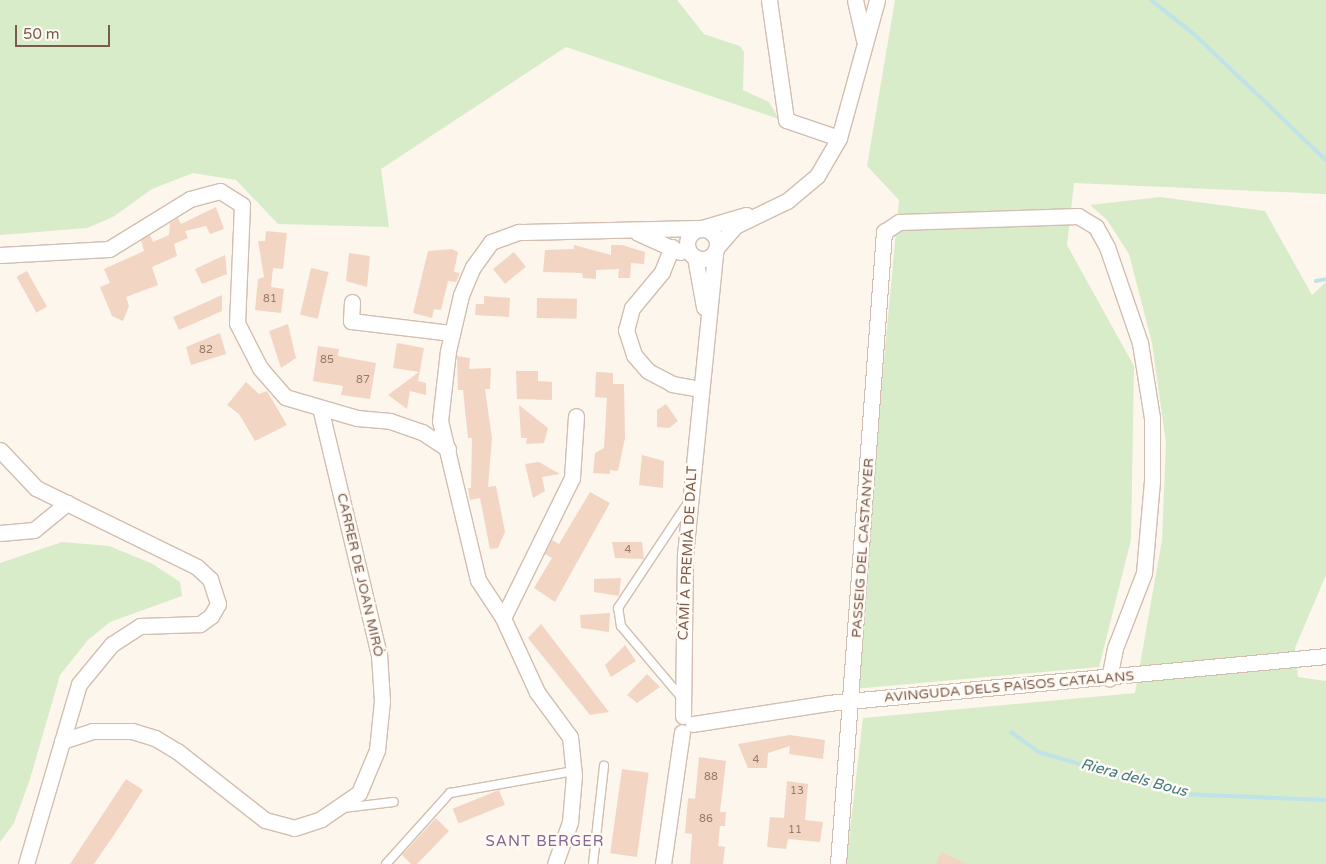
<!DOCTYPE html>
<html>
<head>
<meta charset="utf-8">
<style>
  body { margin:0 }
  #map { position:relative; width:1326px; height:864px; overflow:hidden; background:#fdf6ec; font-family:"Varela Round",sans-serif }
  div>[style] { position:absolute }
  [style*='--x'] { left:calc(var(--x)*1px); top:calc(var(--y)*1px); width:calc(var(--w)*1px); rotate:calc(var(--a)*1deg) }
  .green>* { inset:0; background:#d8ecc9 }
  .stream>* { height:4px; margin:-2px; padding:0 2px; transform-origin:2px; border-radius:2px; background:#bfe3e8 }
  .building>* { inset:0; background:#f3d5c3; transform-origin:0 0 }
  .roads { filter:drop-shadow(1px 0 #d1beb0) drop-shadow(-1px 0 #d1beb0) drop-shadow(0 1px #d1beb0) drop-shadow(0 -1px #d1beb0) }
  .lane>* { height:8px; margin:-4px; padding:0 4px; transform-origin:4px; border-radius:4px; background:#fff }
  .street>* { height:15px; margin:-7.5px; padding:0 7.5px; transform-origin:7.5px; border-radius:7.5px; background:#fff }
  .street>.ring { margin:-7.5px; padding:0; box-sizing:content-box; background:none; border:15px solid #fff; border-radius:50% }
  span { translate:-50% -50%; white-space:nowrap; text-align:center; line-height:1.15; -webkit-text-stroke:5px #fffaf3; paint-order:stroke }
  .number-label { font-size:11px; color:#987a6a }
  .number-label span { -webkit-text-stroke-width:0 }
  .street-label { font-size:14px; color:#7a5c4d }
  .water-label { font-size:15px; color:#437c86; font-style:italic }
  .neighbourhood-label { font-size:15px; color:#846695; letter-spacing:1px }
  .scale { position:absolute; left:15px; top:25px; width:95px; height:22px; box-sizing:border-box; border:2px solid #7a5c4d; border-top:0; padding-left:6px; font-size:15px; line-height:18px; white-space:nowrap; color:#7a5c4d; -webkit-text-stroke:4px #fffaf3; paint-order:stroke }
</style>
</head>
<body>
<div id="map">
  <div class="green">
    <i style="clip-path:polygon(0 0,677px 0,704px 34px,740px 46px,744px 52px,743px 90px,769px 102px,779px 119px,566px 47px,381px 169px,389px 227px,278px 224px,236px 180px,193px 173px,152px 189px,113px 217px,87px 228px,0 235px)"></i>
    <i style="clip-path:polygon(895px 0,1326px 0,1326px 194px,1074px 183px,1067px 245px,1134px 366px,1131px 540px,1099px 667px,853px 689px,899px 200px,867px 166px)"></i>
    <i style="clip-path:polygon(1160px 197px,1265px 211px,1312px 295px,1326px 282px,1326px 575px,1295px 648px,1298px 677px,1326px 681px,1326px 864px,846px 864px,863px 718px,1135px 693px,1162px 540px,1166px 443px,1152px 343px,1129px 254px,1107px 220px,1090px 205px)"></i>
    <i style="clip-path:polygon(62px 542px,109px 546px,151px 563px,180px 582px,182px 596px,110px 622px,88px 640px,60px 675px,30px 779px,14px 823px,0 842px,0 563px)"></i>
  </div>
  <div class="stream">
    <i style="--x:1151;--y:0;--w:56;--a:38.5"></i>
    <i style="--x:1195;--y:35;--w:181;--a:43.7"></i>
    <i style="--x:1316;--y:281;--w:10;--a:-11"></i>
    <i style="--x:1011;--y:732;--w:34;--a:36"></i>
    <i style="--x:1039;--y:752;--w:147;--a:16.6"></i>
    <i style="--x:1180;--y:794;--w:146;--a:2.4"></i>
  </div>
  <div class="building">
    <i style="clip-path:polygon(216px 207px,224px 229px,210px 234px,206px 226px,185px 231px,188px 238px,174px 244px,177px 256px,152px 267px,158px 285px,126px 297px,129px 306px,123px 321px,112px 316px,100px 287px,110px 283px,104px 269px,144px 251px,141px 240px,150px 235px,153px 242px,169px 235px,170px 223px,178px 218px,181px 224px)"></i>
    <i style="clip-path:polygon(266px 231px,287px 233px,283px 269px,273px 268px,271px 287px,284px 289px,281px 313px,255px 310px,258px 279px,264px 277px,258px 241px,265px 241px)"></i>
    <i style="clip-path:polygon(574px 245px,611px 255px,611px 245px,622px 245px,645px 252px,644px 264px,631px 263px,630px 278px,618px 278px,619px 269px,596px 270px,596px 279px,583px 278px,582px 273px,543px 272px,545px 250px,574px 249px)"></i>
    <i style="clip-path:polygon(452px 249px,458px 252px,454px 272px,460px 273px,456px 282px,448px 281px,441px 310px,434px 309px,432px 318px,413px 313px,428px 251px)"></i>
    <i style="left:514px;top:252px;width:19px;height:27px;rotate:51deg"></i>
    <i style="clip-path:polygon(349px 253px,370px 256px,367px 287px,346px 281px)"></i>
    <i style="clip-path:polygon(225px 255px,227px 274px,202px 284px,195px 269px)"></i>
    <i style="left:311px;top:268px;width:18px;height:48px;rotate:13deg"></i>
    <i style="left:27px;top:271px;width:41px;height:12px;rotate:61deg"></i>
    <i style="clip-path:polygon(222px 295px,222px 311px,179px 330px,173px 317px)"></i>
    <i style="clip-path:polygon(484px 296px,510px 298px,509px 317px,475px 315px,476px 304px,484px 304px)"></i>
    <i style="left:537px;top:298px;width:40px;height:20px;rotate:1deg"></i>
    <i style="clip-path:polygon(288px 324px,296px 358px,281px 368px,269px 331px)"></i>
    <i style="clip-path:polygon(220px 333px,226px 354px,191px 365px,186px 347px)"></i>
    <i style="clip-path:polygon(397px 343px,424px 348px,418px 381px,426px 383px,426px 395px,410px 391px,407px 409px,388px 395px,419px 372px,393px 368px)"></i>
    <i style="clip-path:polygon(318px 346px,339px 349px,338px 356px,376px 363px,370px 399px,341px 395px,343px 386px,313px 381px)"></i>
    <i style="clip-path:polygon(457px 356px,470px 358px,469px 369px,491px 368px,490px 389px,485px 389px,492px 438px,488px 487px,496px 486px,505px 532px,498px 548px,490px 549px,480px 498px,470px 500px,468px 488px,471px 488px,472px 438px,468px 438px,463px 390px,458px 390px)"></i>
    <i style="clip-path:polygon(516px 371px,538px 371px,538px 381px,552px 382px,552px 400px,517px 399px)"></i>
    <i style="clip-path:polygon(596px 372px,613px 373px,613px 384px,624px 384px,625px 438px,618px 471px,610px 470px,610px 474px,593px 473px,595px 453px,604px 448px,607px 398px,595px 397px)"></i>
    <i style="clip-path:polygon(246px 382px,259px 394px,267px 391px,287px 425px,255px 441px,239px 414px,227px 405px)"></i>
    <i style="clip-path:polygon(666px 404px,678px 421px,669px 428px,657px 427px,657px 410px)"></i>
    <i style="clip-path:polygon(519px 405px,548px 428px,544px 443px,526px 444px,527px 438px,521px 438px)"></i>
    <i style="clip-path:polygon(642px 455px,664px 461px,663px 488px,639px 485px)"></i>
    <i style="clip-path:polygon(539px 462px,560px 474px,542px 477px,545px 491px,533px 498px,525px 464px)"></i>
    <i style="clip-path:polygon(590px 492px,610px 503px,555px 602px,534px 588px,552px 558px,545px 554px,552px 540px,559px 544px)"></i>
    <i style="clip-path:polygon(612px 542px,642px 542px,644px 559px,615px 558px)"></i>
    <i style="clip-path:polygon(621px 578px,619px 596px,594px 592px,594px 579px)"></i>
    <i style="clip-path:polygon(610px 613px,609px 632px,581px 628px,580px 615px)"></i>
    <i style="clip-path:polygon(541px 624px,609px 712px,590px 715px,528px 638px)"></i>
    <i style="clip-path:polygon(625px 645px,636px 661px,611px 677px,605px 665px)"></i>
    <i style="clip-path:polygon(647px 674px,660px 687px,637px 703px,627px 695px)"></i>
    <i style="clip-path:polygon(790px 735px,825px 740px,823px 759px,789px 754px,790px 746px,768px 753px,767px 768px,748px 768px,738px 744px)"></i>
    <i style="clip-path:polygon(699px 757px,726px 761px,720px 812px,726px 812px,725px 826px,720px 826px,718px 846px,725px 847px,723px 864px,690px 864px,692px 834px,685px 833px,688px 798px,695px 799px)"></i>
    <i style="left:622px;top:769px;width:27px;height:85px;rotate:8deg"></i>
    <i style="clip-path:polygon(126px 779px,143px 790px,120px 826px,94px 864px,70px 864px)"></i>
    <i style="clip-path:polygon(787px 781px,808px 784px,805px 820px,823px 822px,820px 842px,788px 839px,786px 849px,767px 847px,770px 817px,784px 818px)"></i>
    <i style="left:499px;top:790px;width:16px;height:50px;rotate:68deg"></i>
    <i style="clip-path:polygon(436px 818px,449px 831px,417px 864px,411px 864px,402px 855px)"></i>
    <i style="clip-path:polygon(941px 852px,968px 864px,936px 864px)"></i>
  </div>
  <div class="roads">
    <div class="lane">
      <i style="--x:681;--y:697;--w:93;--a:-130.2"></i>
      <i style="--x:621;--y:626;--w:18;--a:-99"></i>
      <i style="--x:618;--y:608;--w:125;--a:-56.4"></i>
      <i style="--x:343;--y:808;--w:51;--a:-6.7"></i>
      <i style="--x:386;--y:864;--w:96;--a:-48"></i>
      <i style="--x:450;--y:793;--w:126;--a:-10.1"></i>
      <i style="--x:593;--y:864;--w:99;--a:-83.6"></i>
    </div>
    <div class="street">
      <i style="--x:769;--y:0;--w:121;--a:81.9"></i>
      <i style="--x:786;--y:120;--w:56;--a:18.8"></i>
      <i style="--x:855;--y:0;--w:41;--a:77.3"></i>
      <i style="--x:702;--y:228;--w:46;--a:-16.5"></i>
      <i class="ring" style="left:687px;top:229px;width:15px;height:15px"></i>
      <i style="--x:638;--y:233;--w:46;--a:24.3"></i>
      <i style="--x:672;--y:247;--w:27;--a:112"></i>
      <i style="--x:662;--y:272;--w:47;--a:129.8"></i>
      <i style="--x:632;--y:308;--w:23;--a:105"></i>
      <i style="--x:626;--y:330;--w:26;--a:72"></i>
      <i style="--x:634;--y:355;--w:21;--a:49"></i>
      <i style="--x:648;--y:371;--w:27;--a:28"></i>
      <i style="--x:672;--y:384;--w:28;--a:10"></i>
      <i style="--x:717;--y:247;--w:28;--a:-49"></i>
      <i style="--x:735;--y:226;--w:58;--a:-25.7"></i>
      <i style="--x:787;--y:201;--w:39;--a:-40"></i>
      <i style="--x:817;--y:176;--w:44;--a:-59.9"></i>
      <i style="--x:839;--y:138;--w:143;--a:-74.6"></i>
      <i style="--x:0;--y:255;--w:109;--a:-3.2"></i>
      <i style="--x:109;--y:249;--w:95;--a:-31.7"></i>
      <i style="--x:190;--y:199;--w:31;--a:-15"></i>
      <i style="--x:220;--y:191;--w:26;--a:32"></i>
      <i style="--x:242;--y:205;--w:118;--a:92.4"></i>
      <i style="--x:237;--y:323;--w:51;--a:62.9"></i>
      <i style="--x:260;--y:368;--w:38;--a:49"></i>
      <i style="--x:285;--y:397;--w:75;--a:16.3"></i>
      <i style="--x:357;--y:418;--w:33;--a:5"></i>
      <i style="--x:390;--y:421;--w:34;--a:19"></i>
      <i style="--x:422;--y:432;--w:31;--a:33"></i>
      <i style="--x:695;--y:257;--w:51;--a:79.8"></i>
      <i style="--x:352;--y:302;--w:19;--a:93"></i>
      <i style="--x:351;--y:321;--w:102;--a:6.8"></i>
      <i style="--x:0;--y:450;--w:52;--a:46.5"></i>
      <i style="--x:36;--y:488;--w:179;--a:26.1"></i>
      <i style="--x:197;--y:567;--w:18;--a:43"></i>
      <i style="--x:210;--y:579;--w:26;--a:72"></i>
      <i style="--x:218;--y:604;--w:14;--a:120"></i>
      <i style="--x:211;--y:616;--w:14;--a:144"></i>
      <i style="--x:200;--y:624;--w:60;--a:178.1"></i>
      <i style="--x:140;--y:626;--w:33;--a:147"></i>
      <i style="--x:112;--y:644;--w:52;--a:129.5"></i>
      <i style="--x:79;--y:684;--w:188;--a:106.4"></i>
      <i style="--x:0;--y:533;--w:34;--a:-5"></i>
      <i style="--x:34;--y:530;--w:43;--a:-39.3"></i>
      <i style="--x:503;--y:618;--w:156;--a:-63.8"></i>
      <i style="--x:572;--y:478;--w:62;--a:-86.3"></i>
      <i style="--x:683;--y:716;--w:161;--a:-89.3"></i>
      <i style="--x:685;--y:555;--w:304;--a:-84.3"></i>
      <i style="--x:693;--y:724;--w:137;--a:-8.8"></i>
      <i style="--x:828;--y:703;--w:500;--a:-5.39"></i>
      <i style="--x:62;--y:741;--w:32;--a:-18"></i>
      <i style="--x:92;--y:731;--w:40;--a:0"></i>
      <i style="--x:132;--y:731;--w:24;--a:17"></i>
      <i style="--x:155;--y:738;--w:26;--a:31"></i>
      <i style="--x:177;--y:751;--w:112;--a:38.1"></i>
      <i style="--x:265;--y:820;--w:30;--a:15"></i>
      <i style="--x:294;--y:828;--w:28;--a:-18"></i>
      <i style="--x:321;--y:819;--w:46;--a:-34.4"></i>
      <i style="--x:359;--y:793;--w:47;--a:-67.3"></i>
      <i style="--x:377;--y:750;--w:49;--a:-84.2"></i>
      <i style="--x:382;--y:701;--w:46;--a:-93.7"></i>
      <i style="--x:379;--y:655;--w:254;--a:-103.4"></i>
      <i style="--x:555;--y:864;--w:45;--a:-70.3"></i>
      <i style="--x:570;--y:822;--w:47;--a:-85.1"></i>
      <i style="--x:574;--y:775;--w:38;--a:-96"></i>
      <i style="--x:570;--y:737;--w:56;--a:-126.3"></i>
      <i style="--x:537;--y:692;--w:81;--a:-114.7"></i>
      <i style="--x:503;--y:618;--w:45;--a:-123.3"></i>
      <i style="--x:478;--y:580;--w:163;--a:-103.4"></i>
      <i style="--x:440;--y:421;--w:70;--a:-83.5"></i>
      <i style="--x:448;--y:351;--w:57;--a:-76.9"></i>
      <i style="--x:461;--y:295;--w:30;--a:-67"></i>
      <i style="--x:473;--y:267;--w:31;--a:-54"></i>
      <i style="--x:491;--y:242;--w:30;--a:-20"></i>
      <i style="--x:519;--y:232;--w:182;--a:-1.3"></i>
      <i style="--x:663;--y:864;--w:133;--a:-81.8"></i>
      <i style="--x:838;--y:864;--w:634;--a:-85.84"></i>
      <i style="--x:884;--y:232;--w:18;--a:-34"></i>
      <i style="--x:899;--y:222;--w:179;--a:-1.9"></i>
      <i style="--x:1078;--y:216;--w:21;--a:31"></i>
      <i style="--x:1096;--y:227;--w:23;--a:61"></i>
      <i style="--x:1107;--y:247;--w:102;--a:71"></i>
      <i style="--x:1140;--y:343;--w:76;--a:80.9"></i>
      <i style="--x:1152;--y:418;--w:63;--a:90"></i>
      <i style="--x:1152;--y:481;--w:92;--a:95"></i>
      <i style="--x:1144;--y:573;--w:80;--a:111.1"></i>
      <i style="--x:1115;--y:648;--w:31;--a:101"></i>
    </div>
  </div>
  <div class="number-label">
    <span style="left:270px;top:299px">81</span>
    <span style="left:206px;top:350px">82</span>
    <span style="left:327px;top:360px">85</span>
    <span style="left:363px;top:380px">87</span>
    <span style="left:628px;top:550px">4</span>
    <span style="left:756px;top:760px">4</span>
    <span style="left:711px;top:777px">88</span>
    <span style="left:797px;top:791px">13</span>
    <span style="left:706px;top:819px">86</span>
    <span style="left:795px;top:830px">11</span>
  </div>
  <div class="street-label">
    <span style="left:863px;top:548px;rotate:-86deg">PASSEIG DEL CASTANYER</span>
    <span style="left:688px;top:553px;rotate:-87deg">CAMÍ A PREMIÀ DE DALT</span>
    <span style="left:360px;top:575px;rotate:77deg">CARRER DE JOAN MIRÓ</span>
    <span style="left:1009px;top:687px;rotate:-5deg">AVINGUDA DELS PAÏSOS CATALANS</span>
  </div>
  <div class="water-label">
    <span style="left:1134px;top:778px;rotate:15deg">Riera dels Bous</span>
  </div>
  <div class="neighbourhood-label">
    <span style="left:545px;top:842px">SANT BERGER</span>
  </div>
  <div class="scale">50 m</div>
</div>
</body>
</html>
